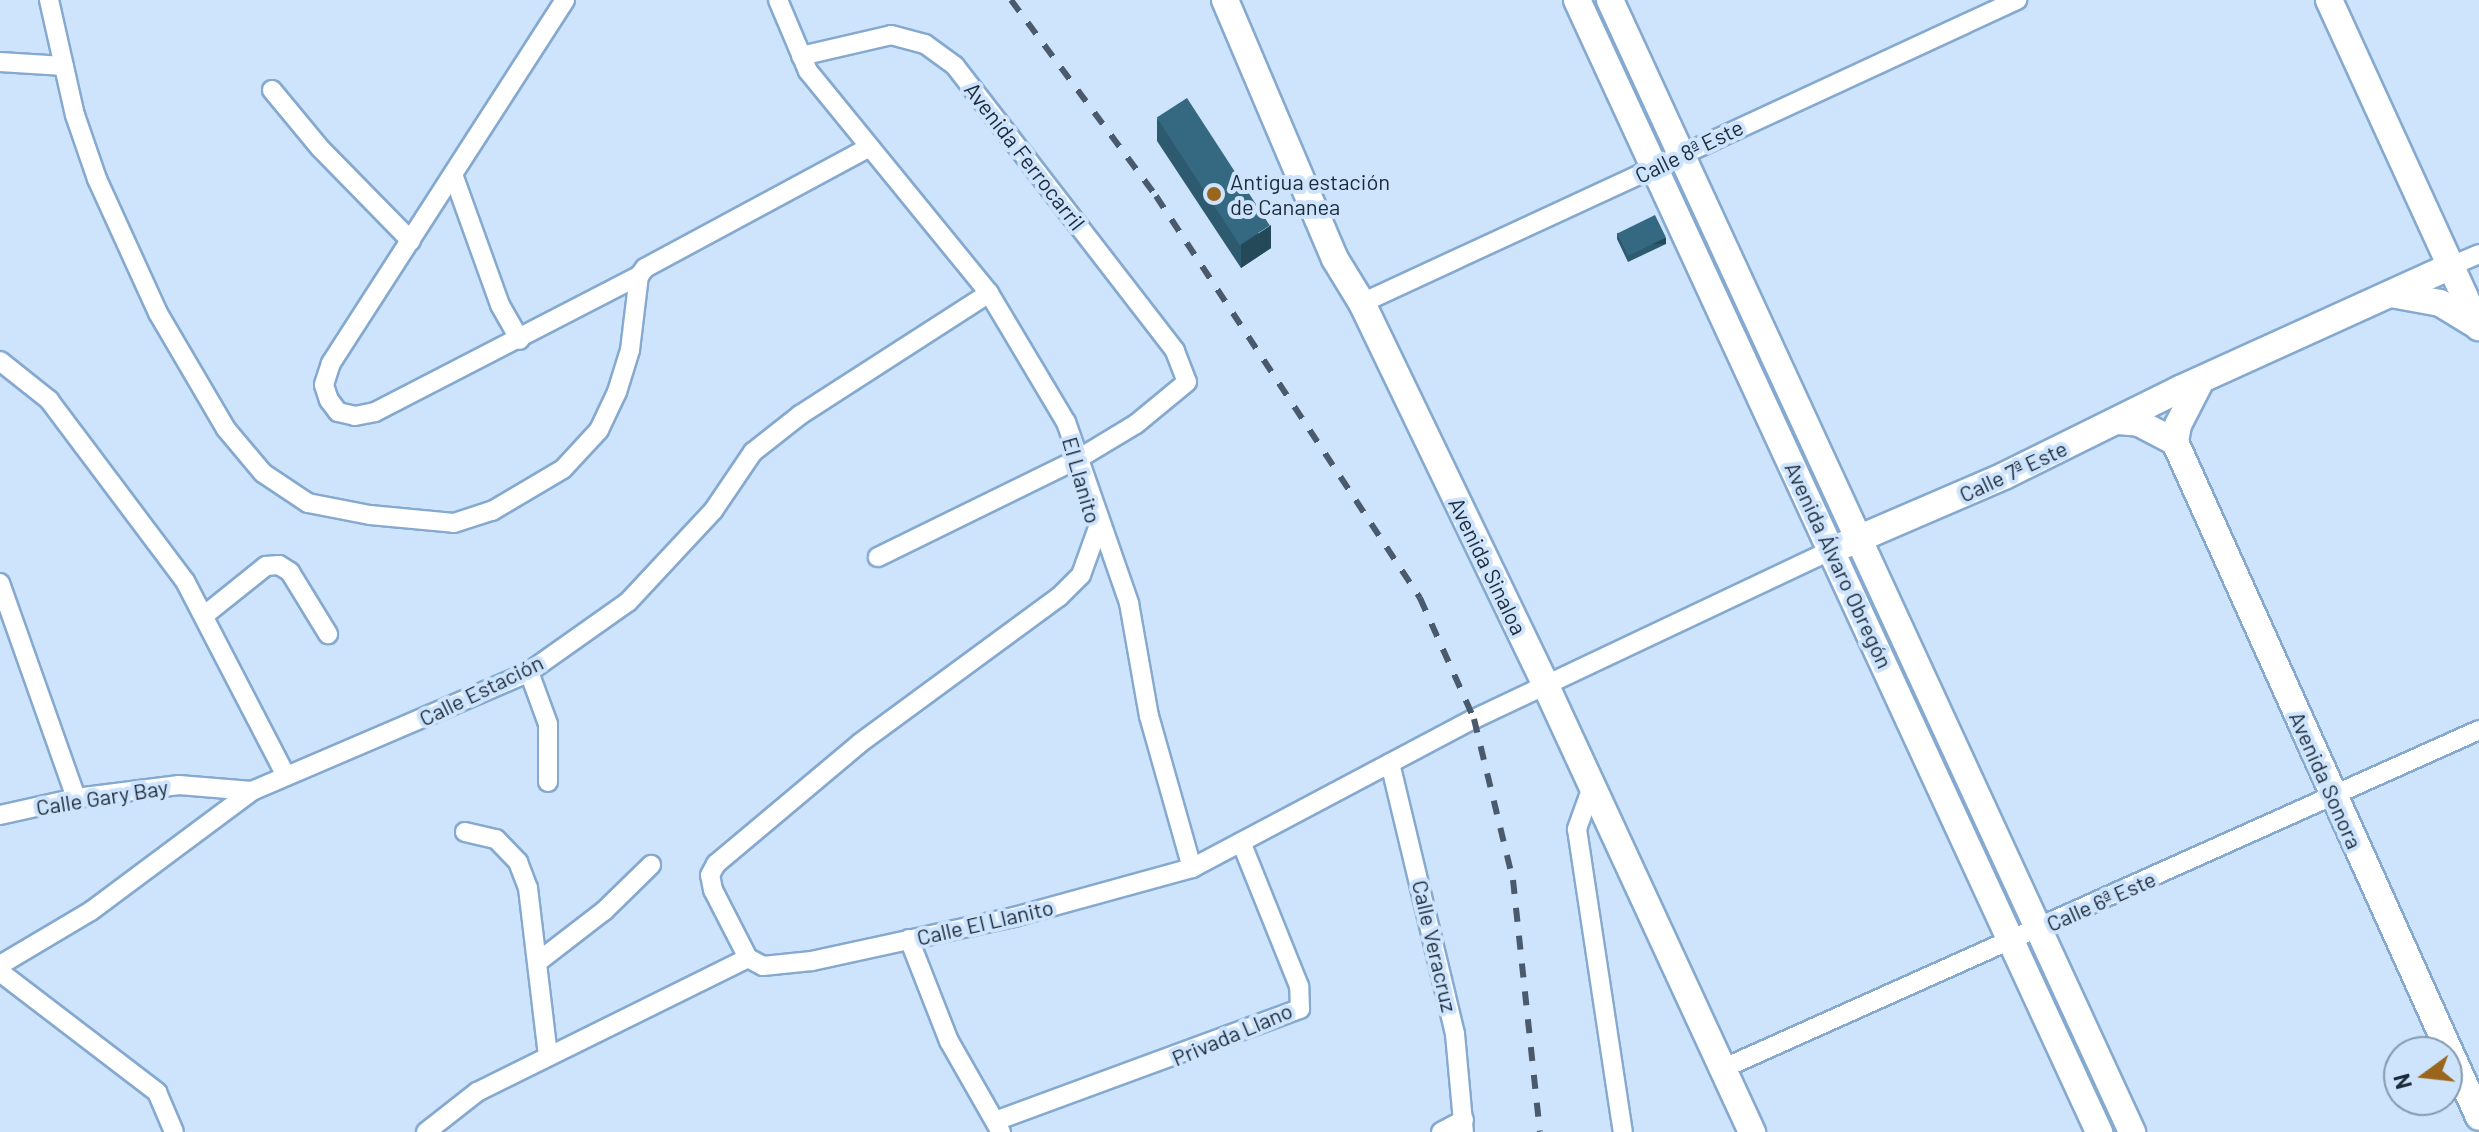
<!DOCTYPE html>
<html>
<head>
<meta charset="utf-8">
<style>
  body { margin:0 }
  #map { position:relative; width:2479px; height:1132px; overflow:hidden; background:#cde4fc; font-family:Barlow,sans-serif }
  div>[style] { position:absolute }
  [style*='--x'] { left:calc(var(--x)*1px); top:calc(var(--y)*1px); width:calc(var(--w)*1px); rotate:calc(var(--a)*1deg) }
  .roads { filter:drop-shadow(2px 0 #85a9cf) drop-shadow(-2px 0 #85a9cf) drop-shadow(0 2px #85a9cf) drop-shadow(0 -2px #85a9cf) }
  .street>* { height:18px; margin:-9px; padding:0 9px; transform-origin:9px; border-radius:9px; background:#fff }
  .secondary>* { height:26px; margin:-13px; padding:0 13px; transform-origin:13px; border-radius:13px; background:#fff }
  .rail>* { height:6px; margin-top:-3px; transform-origin:0; background:repeating-linear-gradient(90deg,#4a5a6c 0 14px,transparent 0 28px) }
  .wall>* { inset:0; background:#2d5a6f }
  .shaded-wall>* { inset:0; background:#244a5a; transform-origin:0 0 }
  .building>* { inset:0; background:#346981; transform-origin:0 0 }
  .dots>* { width:22px; height:22px; translate:-50% -50%; box-sizing:border-box; border:4px solid #cde4fc; border-radius:50% }
  span { translate:-50% -50%; white-space:nowrap; text-align:center; line-height:1.15; -webkit-text-stroke:8px #cde4fc; paint-order:stroke }
  .street-label { font-size:22px; color:#1c2a39 }
  .poi-label { font-size:22px; color:#1c2a39 }
  .left { translate:0 -50%; text-align:left }
  .north { position:absolute; left:2383px; top:1036px; width:80px; height:80px; box-sizing:border-box; background:#cde4fc; border:2px solid #869aae; border-radius:50%; rotate:255deg; font-size:22px; font-weight:700; line-height:32px; text-align:center; color:#1c2a39 }
  .north::after { content:''; display:block; margin:auto; width:28px; height:36px; background:#9a661d; clip-path:polygon(50% 0,100% 100%,50% 72%,0 100%) }
</style>
</head>
<body>
<div id="map">
  <div class="roads">
    <div class="street">
      <i style="--x:49;--y:0;--w:118;--a:77.3"></i>
      <i style="--x:75;--y:115;--w:68;--a:71"></i>
      <i style="--x:97;--y:179;--w:147;--a:65.5"></i>
      <i style="--x:158;--y:313;--w:134;--a:59.6"></i>
      <i style="--x:226;--y:429;--w:57;--a:49.9"></i>
      <i style="--x:263;--y:473;--w:54;--a:33.7"></i>
      <i style="--x:308;--y:503;--w:63;--a:11"></i>
      <i style="--x:370;--y:515;--w:84;--a:5.4"></i>
      <i style="--x:454;--y:523;--w:40;--a:-18"></i>
      <i style="--x:492;--y:511;--w:82;--a:-30.6"></i>
      <i style="--x:563;--y:469;--w:53;--a:-47.3"></i>
      <i style="--x:599;--y:430;--w:42;--a:-64.7"></i>
      <i style="--x:617;--y:392;--w:44;--a:-72.8"></i>
      <i style="--x:630;--y:350;--w:75;--a:-83.1"></i>
      <i style="--x:639;--y:276;--w:10;--a:-53"></i>
      <i style="--x:645;--y:268;--w:253;--a:-28.3"></i>
      <i style="--x:565;--y:0;--w:432;--a:122.8"></i>
      <i style="--x:331;--y:363;--w:23;--a:108"></i>
      <i style="--x:324;--y:385;--w:16;--a:72"></i>
      <i style="--x:329;--y:400;--w:15;--a:53"></i>
      <i style="--x:338;--y:412;--w:17;--a:13"></i>
      <i style="--x:355;--y:416;--w:20;--a:-11"></i>
      <i style="--x:375;--y:412;--w:297;--a:-27.3"></i>
      <i style="--x:778;--y:0;--w:77;--a:67.1"></i>
      <i style="--x:808;--y:71;--w:286;--a:50.8"></i>
      <i style="--x:989;--y:293;--w:150;--a:59.2"></i>
      <i style="--x:1066;--y:422;--w:192;--a:70.8"></i>
      <i style="--x:1129;--y:603;--w:115;--a:80"></i>
      <i style="--x:1149;--y:716;--w:158;--a:74.2"></i>
      <i style="--x:801;--y:56;--w:92;--a:-13.1"></i>
      <i style="--x:891;--y:35;--w:35;--a:15"></i>
      <i style="--x:925;--y:44;--w:37;--a:36"></i>
      <i style="--x:955;--y:66;--w:360;--a:52.3"></i>
      <i style="--x:1175;--y:351;--w:33;--a:69"></i>
      <i style="--x:1187;--y:382;--w:66;--a:140.5"></i>
      <i style="--x:1136;--y:424;--w:68;--a:148.9"></i>
      <i style="--x:1078;--y:459;--w:223;--a:153.9"></i>
      <i style="--x:0;--y:62;--w:64;--a:3.6"></i>
      <i style="--x:272;--y:90;--w:75;--a:50.4"></i>
      <i style="--x:320;--y:148;--w:130;--a:45.6"></i>
      <i style="--x:454;--y:177;--w:136;--a:70.2"></i>
      <i style="--x:500;--y:305;--w:40;--a:60.3"></i>
      <i style="--x:2451;--y:266;--w:30;--a:-23"></i>
      <i style="--x:1362;--y:303;--w:722;--a:-24.83"></i>
      <i style="--x:0;--y:361;--w:63;--a:38.5"></i>
      <i style="--x:49;--y:400;--w:226;--a:53.1"></i>
      <i style="--x:185;--y:581;--w:217;--a:62.6"></i>
      <i style="--x:0;--y:583;--w:228;--a:70.5"></i>
      <i style="--x:206;--y:614;--w:77;--a:-38.7"></i>
      <i style="--x:266;--y:566;--w:13;--a:-4"></i>
      <i style="--x:279;--y:565;--w:13;--a:32"></i>
      <i style="--x:290;--y:572;--w:73;--a:58.5"></i>
      <i style="--x:529;--y:672;--w:55;--a:69.9"></i>
      <i style="--x:548;--y:724;--w:58;--a:90"></i>
      <i style="--x:1390;--y:763;--w:279;--a:76.5"></i>
      <i style="--x:1455;--y:1034;--w:98;--a:84.8"></i>
      <i style="--x:1592;--y:787;--w:45;--a:109.7"></i>
      <i style="--x:1577;--y:829;--w:306;--a:81.4"></i>
      <i style="--x:0;--y:815;--w:78;--a:-12.6"></i>
      <i style="--x:76;--y:798;--w:104;--a:-7.2"></i>
      <i style="--x:179;--y:785;--w:73;--a:4.7"></i>
      <i style="--x:465;--y:832;--w:32;--a:13"></i>
      <i style="--x:496;--y:839;--w:32;--a:46"></i>
      <i style="--x:518;--y:862;--w:28;--a:69"></i>
      <i style="--x:528;--y:888;--w:169;--a:83.2"></i>
      <i style="--x:909;--y:939;--w:110;--a:68.6"></i>
      <i style="--x:949;--y:1041;--w:105;--a:60.3"></i>
      <i style="--x:748;--y:958;--w:76;--a:-117.2"></i>
      <i style="--x:713;--y:890;--w:15;--a:-101"></i>
      <i style="--x:710;--y:875;--w:13;--a:-61"></i>
      <i style="--x:716;--y:864;--w:188;--a:-40"></i>
      <i style="--x:860;--y:743;--w:247;--a:-36.3"></i>
      <i style="--x:1059;--y:597;--w:31;--a:-45"></i>
      <i style="--x:1081;--y:575;--w:53;--a:-70.2"></i>
      <i style="--x:539;--y:961;--w:82;--a:-37.6"></i>
      <i style="--x:604;--y:911;--w:66;--a:-44.4"></i>
      <i style="--x:0;--y:965;--w:106;--a:-30.7"></i>
      <i style="--x:91;--y:911;--w:201;--a:-36.7"></i>
      <i style="--x:252;--y:791;--w:301;--a:-23.2"></i>
      <i style="--x:529;--y:672;--w:121;--a:-35.3"></i>
      <i style="--x:628;--y:602;--w:125;--a:-47"></i>
      <i style="--x:713;--y:511;--w:71;--a:-55.9"></i>
      <i style="--x:753;--y:452;--w:60;--a:-38.2"></i>
      <i style="--x:800;--y:415;--w:225;--a:-32.8"></i>
      <i style="--x:0;--y:972;--w:198;--a:37.4"></i>
      <i style="--x:157;--y:1092;--w:43;--a:67"></i>
      <i style="--x:1722;--y:1069;--w:829;--a:-24.12"></i>
      <i style="--x:998;--y:1120;--w:322;--a:-20.2"></i>
      <i style="--x:1300;--y:1009;--w:23;--a:-92"></i>
      <i style="--x:1299;--y:986;--w:155;--a:-111.9"></i>
      <i style="--x:426;--y:1132;--w:65;--a:-38.1"></i>
      <i style="--x:477;--y:1092;--w:302;--a:-26.3"></i>
      <i style="--x:748;--y:958;--w:17;--a:28"></i>
      <i style="--x:763;--y:966;--w:49;--a:-5.8"></i>
      <i style="--x:812;--y:961;--w:207;--a:-12.3"></i>
      <i style="--x:1014;--y:917;--w:185;--a:-15.4"></i>
      <i style="--x:1192;--y:868;--w:319;--a:-27.9"></i>
      <i style="--x:1474;--y:719;--w:397;--a:-25.3"></i>
      <i style="--x:1441;--y:1132;--w:26;--a:-28"></i>
    </div>
    <div class="secondary">
      <i style="--x:1225;--y:0;--w:281;--a:67"></i>
      <i style="--x:1335;--y:259;--w:52;--a:58.5"></i>
      <i style="--x:1362;--y:303;--w:423;--a:64.3"></i>
      <i style="--x:1545;--y:684;--w:494;--a:65.2"></i>
      <i style="--x:1577;--y:0;--w:1247;--a:65.24"></i>
      <i style="--x:1610;--y:0;--w:1247;--a:65.24"></i>
      <i style="--x:2329;--y:0;--w:360;--a:65.4"></i>
      <i style="--x:2391;--y:294;--w:50;--a:10.4"></i>
      <i style="--x:2440;--y:303;--w:44;--a:31.2"></i>
      <i style="--x:2199;--y:384;--w:46;--a:117.1"></i>
      <i style="--x:2178;--y:425;--w:17;--a:100"></i>
      <i style="--x:2175;--y:442;--w:740;--a:65.75"></i>
      <i style="--x:2118;--y:421;--w:21;--a:5"></i>
      <i style="--x:2139;--y:423;--w:41;--a:27.8"></i>
      <i style="--x:1844;--y:545;--w:174;--a:-23.3"></i>
      <i style="--x:2004;--y:476;--w:196;--a:-26.3"></i>
      <i style="--x:2180;--y:389;--w:298;--a:-24.4"></i>
    </div>
  </div>
  <div class="rail">
    <i style="--x:1011;--y:0;--w:244;--a:53.5"></i>
    <i style="--x:1156;--y:196;--w:481;--a:56.7"></i>
    <i style="--x:1420;--y:598;--w:133;--a:65.9"></i>
    <i style="--x:1474;--y:719;--w:166;--a:76.4"></i>
    <i style="--x:1513;--y:880;--w:253;--a:83.9"></i>
  </div>
  <div class="wall">
    <i style="clip-path:polygon(1157px 118px,1271px 248px,1241px 268px,1157px 141px)"></i>
    <i style="clip-path:polygon(1617px 233px,1666px 244px,1628px 262px,1617px 239px)"></i>
  </div>
  <div class="shaded-wall">
    <i style="clip-path:polygon(1271px 225px,1271px 248px,1241px 268px,1241px 245px)"></i>
    <i style="left:1666px;top:238px;width:6px;height:42px;rotate:90deg"></i>
  </div>
  <div class="building">
    <i style="left:1187px;top:98px;width:152px;height:36px;rotate:57deg"></i>
    <i style="left:1655px;top:215px;width:25px;height:42px;rotate:64deg"></i>
  </div>
  <div class="dots">
    <i style="left:1214px;top:194px;background:#9a661d"></i>
  </div>
  <div class="street-label">
    <span style="left:1689px;top:151px;rotate:-26deg">Calle 8ª Este</span>
    <span style="left:1025px;top:156px;rotate:52deg">Avenida Ferrocarril</span>
    <span style="left:2013px;top:471px;rotate:-25deg">Calle 7ª Este</span>
    <span style="left:1082px;top:480px;rotate:74deg">El Llanito</span>
    <span style="left:1839px;top:565px;rotate:65deg">Avenida Álvaro Obregón</span>
    <span style="left:1488px;top:566px;rotate:64deg">Avenida Sinaloa</span>
    <span style="left:481px;top:690px;rotate:-26deg">Calle Estación</span>
    <span style="left:2326px;top:780px;rotate:66deg">Avenida Sonora</span>
    <span style="left:102px;top:797px;rotate:-9deg">Calle Gary Bay</span>
    <span style="left:2101px;top:901px;rotate:-24deg">Calle 6ª Este</span>
    <span style="left:985px;top:922px;rotate:-13deg">Calle El Llanito</span>
    <span style="left:1435px;top:946px;rotate:77deg">Calle Veracruz</span>
    <span style="left:1232px;top:1034px;rotate:-23deg">Privada Llano</span>
  </div>
  <div class="poi-label">
    <span class="left" style="left:1230px;top:194px">Antigua estación<br>de Cananea</span>
  </div>
  <div class="north">N</div>
</div>
</body>
</html>
